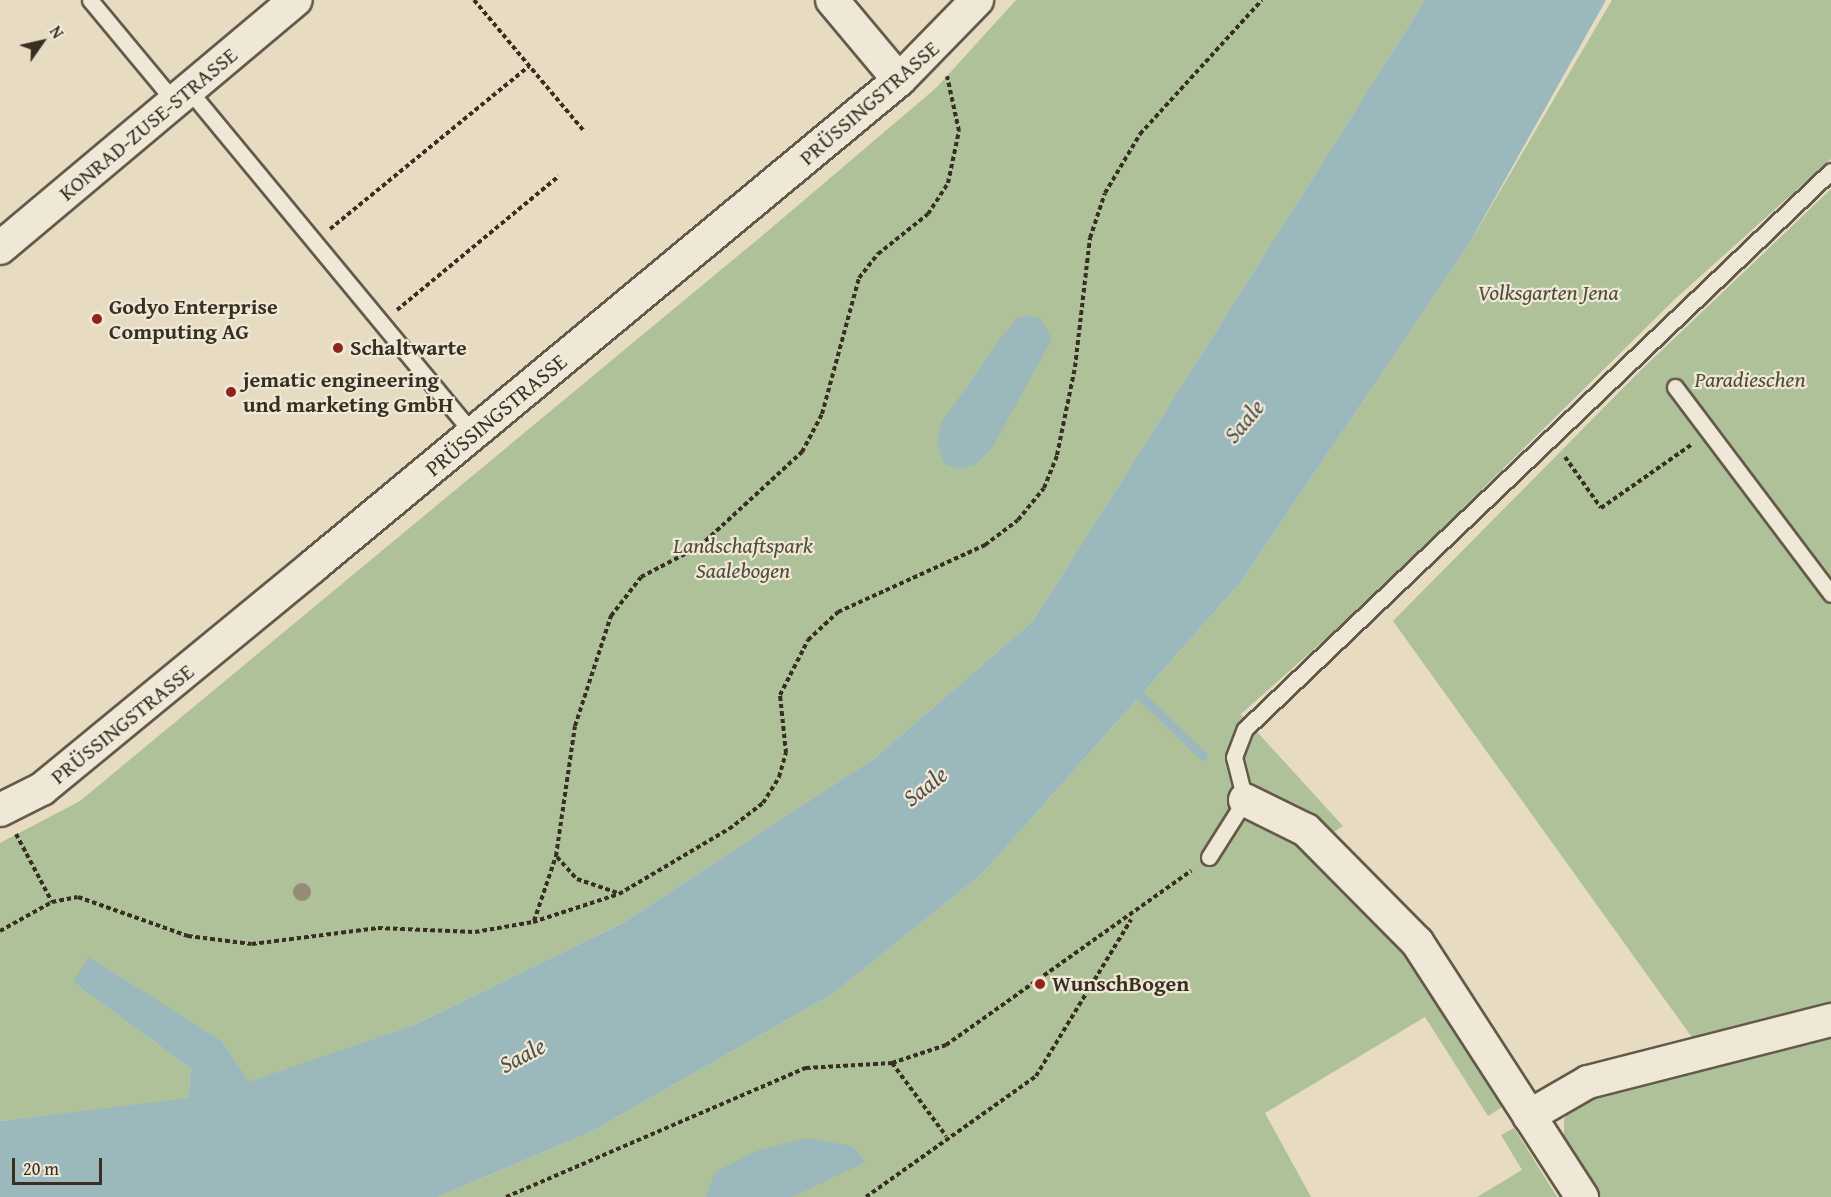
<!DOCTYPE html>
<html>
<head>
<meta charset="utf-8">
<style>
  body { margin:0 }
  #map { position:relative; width:1831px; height:1197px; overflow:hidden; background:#e7dbc2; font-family:"Gentium Book Plus",serif }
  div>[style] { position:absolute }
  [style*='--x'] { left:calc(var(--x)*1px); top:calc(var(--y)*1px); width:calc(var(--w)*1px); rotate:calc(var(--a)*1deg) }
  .green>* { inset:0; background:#afc198 }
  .water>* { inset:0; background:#9bb8bd }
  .stream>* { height:9px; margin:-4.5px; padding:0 4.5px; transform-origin:4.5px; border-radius:4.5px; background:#9bb8bd }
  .path>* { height:4px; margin-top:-2px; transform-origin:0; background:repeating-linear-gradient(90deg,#382f23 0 4.5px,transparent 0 7.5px) }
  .roads { filter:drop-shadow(2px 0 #645a4b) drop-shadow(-2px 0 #645a4b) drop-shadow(0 2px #645a4b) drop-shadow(0 -2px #645a4b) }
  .service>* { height:15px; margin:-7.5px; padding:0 7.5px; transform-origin:7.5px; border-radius:7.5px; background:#efe8d7 }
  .minor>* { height:32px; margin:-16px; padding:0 16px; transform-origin:16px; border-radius:16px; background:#efe8d7 }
  .trees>* { width:18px; height:18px; margin:-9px; border-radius:50%; background:#948c77 }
  .dots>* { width:16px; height:16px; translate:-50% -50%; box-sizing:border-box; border:3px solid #efe8d7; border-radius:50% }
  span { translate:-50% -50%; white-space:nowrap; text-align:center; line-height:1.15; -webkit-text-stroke:4.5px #efe8d7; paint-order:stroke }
  .street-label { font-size:22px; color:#382f23 }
  .park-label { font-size:22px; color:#504c3a; font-style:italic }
  .poi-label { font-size:22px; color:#382f23; font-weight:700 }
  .left { translate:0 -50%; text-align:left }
  .water-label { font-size:24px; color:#51514a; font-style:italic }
  .north { position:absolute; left:12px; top:12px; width:60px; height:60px; -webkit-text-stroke:4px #efe8d7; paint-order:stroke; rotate:56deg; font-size:16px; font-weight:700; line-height:24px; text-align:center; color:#382f23 }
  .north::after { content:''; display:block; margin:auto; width:21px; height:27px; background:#382f23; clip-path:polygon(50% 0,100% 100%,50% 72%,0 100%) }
  .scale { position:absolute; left:12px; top:1158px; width:90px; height:27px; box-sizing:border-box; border:3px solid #382f23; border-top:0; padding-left:8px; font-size:18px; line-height:21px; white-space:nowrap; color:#382f23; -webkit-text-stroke:4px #efe8d7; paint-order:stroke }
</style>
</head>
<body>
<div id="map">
  <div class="green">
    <i style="clip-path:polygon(1016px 0,1425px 0,1033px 621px,876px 757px,621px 924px,416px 1024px,249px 1083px,223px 1042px,73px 982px,191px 1069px,188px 1099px,0 1121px,0 843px,80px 801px,769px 230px,936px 88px)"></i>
    <i style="clip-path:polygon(1612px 0,1831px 0,1831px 159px,1675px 299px,1375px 595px,1241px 714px,1237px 710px,1343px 826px,1311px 847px,1382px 915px,1510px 1102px,1488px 1116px,1425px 1017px,1265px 1113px,1311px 1197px,437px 1197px,589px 1133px,834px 993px,983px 873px,1241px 582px,1469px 244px)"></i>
    <i style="clip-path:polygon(1831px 189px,1831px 1008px,1696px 1043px,1393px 621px,1639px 372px)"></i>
    <i style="clip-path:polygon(1831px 1026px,1831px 1197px,1594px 1197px,1564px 1141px,1564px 1120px,1574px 1100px)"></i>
    <i style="clip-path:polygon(1514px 1128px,1557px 1197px,1477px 1197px,1522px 1170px,1501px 1135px)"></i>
  </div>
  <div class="water">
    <i style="clip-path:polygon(1425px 0,1606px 0,1469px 244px,1241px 582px,983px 873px,834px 993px,589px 1133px,437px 1197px,0 1197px,0 1121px,188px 1098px,191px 1069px,73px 982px,89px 957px,223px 1042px,249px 1082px,416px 1024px,621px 924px,876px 757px,1033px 621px)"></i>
    <i style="clip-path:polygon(1028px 315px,1041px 319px,1052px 339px,992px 448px,975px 465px,959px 469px,944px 464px,937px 444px,942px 422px,1001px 338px,1017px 318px)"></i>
    <i style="clip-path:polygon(805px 1138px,852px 1146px,866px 1162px,792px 1197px,706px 1197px,715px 1172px,756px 1151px)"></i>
  </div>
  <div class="stream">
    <i style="--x:1132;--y:687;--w:99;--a:44.2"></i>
  </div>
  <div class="path">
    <i style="--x:474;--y:0;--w:171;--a:50"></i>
    <i style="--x:330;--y:229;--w:257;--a:-39.3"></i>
    <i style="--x:397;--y:310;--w:210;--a:-39.6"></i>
    <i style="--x:1565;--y:457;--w:62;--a:54.8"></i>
    <i style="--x:1601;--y:508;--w:110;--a:-35"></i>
    <i style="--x:16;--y:834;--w:77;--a:62.1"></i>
    <i style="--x:557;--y:857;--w:30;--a:48"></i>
    <i style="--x:577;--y:879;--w:43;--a:18.9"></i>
    <i style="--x:534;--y:921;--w:69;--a:-71.3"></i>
    <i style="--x:556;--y:856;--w:131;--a:-81.7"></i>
    <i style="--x:575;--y:726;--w:116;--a:-71.9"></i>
    <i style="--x:611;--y:616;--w:49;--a:-52.4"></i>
    <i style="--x:641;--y:577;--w:67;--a:-27.7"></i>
    <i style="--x:700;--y:546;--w:139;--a:-42.7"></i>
    <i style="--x:802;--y:452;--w:43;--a:-62.2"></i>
    <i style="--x:822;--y:414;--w:141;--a:-74.8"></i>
    <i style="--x:859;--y:278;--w:31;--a:-52"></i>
    <i style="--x:878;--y:254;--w:64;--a:-38.7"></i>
    <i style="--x:928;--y:214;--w:37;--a:-57"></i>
    <i style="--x:948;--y:183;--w:53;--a:-78.1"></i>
    <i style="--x:959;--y:131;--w:56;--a:-102.3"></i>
    <i style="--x:0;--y:931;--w:60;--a:-29.1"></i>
    <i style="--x:52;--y:902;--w:26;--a:-11"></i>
    <i style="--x:78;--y:897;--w:117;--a:19.5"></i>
    <i style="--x:188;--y:936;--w:64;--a:7.1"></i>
    <i style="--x:252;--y:944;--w:127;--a:-7.2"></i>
    <i style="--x:378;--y:928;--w:97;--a:2.4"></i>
    <i style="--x:475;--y:932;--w:59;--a:-9.8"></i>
    <i style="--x:533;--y:922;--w:90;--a:-18"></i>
    <i style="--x:619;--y:894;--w:128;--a:-30.6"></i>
    <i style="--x:729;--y:829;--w:43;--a:-37.4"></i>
    <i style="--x:763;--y:803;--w:31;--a:-58"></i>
    <i style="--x:779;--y:777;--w:25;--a:-74"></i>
    <i style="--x:786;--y:753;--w:58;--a:-95.9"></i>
    <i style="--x:780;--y:695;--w:62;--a:-63"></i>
    <i style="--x:808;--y:640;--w:41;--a:-43"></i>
    <i style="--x:838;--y:612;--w:162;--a:-24.5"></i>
    <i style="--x:985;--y:545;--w:41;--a:-37.1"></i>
    <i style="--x:1018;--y:520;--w:41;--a:-50.9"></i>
    <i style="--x:1044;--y:488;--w:35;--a:-68"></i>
    <i style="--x:1057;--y:455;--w:90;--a:-78.4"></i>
    <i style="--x:1075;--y:367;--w:130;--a:-83.4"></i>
    <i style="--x:1090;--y:238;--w:47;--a:-71.6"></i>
    <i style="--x:1105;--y:193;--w:69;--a:-59.3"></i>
    <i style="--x:1140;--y:134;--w:181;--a:-47.7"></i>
    <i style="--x:892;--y:1063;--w:91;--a:53.5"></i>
    <i style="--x:506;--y:1197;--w:327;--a:-23.3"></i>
    <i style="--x:806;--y:1068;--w:86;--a:-3.3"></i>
    <i style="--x:892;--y:1063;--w:57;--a:-18.4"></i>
    <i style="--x:946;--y:1045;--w:301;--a:-35.4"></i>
    <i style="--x:866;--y:1197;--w:209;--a:-35.4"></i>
    <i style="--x:1036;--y:1076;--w:183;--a:-58.7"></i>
  </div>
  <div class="roads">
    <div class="service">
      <i style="--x:90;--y:0;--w:131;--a:50.3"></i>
      <i style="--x:188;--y:89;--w:447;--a:50.4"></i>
      <i style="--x:1675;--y:387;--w:259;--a:53"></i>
      <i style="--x:1209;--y:857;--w:67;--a:-57.7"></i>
      <i style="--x:1245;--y:800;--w:44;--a:-104.3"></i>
      <i style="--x:1234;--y:757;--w:30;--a:-69"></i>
      <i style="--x:1245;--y:729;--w:809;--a:-43.6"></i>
    </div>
    <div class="minor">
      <i style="--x:832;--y:0;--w:104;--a:50.1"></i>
      <i style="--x:0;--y:248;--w:386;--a:-40"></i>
      <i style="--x:1245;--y:800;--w:68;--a:26.2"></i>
      <i style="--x:1306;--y:830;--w:158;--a:45.3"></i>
      <i style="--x:1417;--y:942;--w:304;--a:57.1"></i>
      <i style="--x:0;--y:810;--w:47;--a:-26.6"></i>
      <i style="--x:42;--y:789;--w:350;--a:-39.4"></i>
      <i style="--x:312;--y:567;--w:763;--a:-39.68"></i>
      <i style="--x:899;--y:80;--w:112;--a:-45.7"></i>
      <i style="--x:1529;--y:1116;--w:68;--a:-30"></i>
      <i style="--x:1588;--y:1082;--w:251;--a:-14.3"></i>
    </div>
  </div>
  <div class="trees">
    <i style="left:302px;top:892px"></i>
  </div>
  <div class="dots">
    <i style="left:97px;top:319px;background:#8f2418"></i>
    <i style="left:338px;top:348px;background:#8f2418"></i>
    <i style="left:231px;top:392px;background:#8f2418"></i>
    <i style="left:1040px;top:984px;background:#8f2418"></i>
  </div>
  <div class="street-label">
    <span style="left:869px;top:103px;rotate:-41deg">PRÜSSINGSTRASSE</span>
    <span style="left:148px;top:124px;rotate:-40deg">KONRAD-ZUSE-STRASSE</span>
    <span style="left:496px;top:415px;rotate:-40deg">PRÜSSINGSTRASSE</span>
    <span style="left:122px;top:724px;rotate:-39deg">PRÜSSINGSTRASSE</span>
  </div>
  <div class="park-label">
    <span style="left:1548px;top:293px">Volksgarten Jena</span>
    <span style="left:1750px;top:380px">Paradieschen</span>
    <span style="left:743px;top:558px">Landschaftspark<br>Saalebogen</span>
  </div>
  <div class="poi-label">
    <span class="left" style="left:109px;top:319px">Godyo Enterprise<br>Computing AG</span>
    <span class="left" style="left:350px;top:348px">Schaltwarte</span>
    <span class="left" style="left:243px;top:392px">jematic engineering<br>und marketing GmbH</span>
    <span class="left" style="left:1052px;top:984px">WunschBogen</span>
  </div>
  <div class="water-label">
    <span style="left:1244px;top:421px;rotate:-50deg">Saale</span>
    <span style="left:925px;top:786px;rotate:-38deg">Saale</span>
    <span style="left:522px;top:1055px;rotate:-28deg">Saale</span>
  </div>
  <div class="north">N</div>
  <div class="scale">20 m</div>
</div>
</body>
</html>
